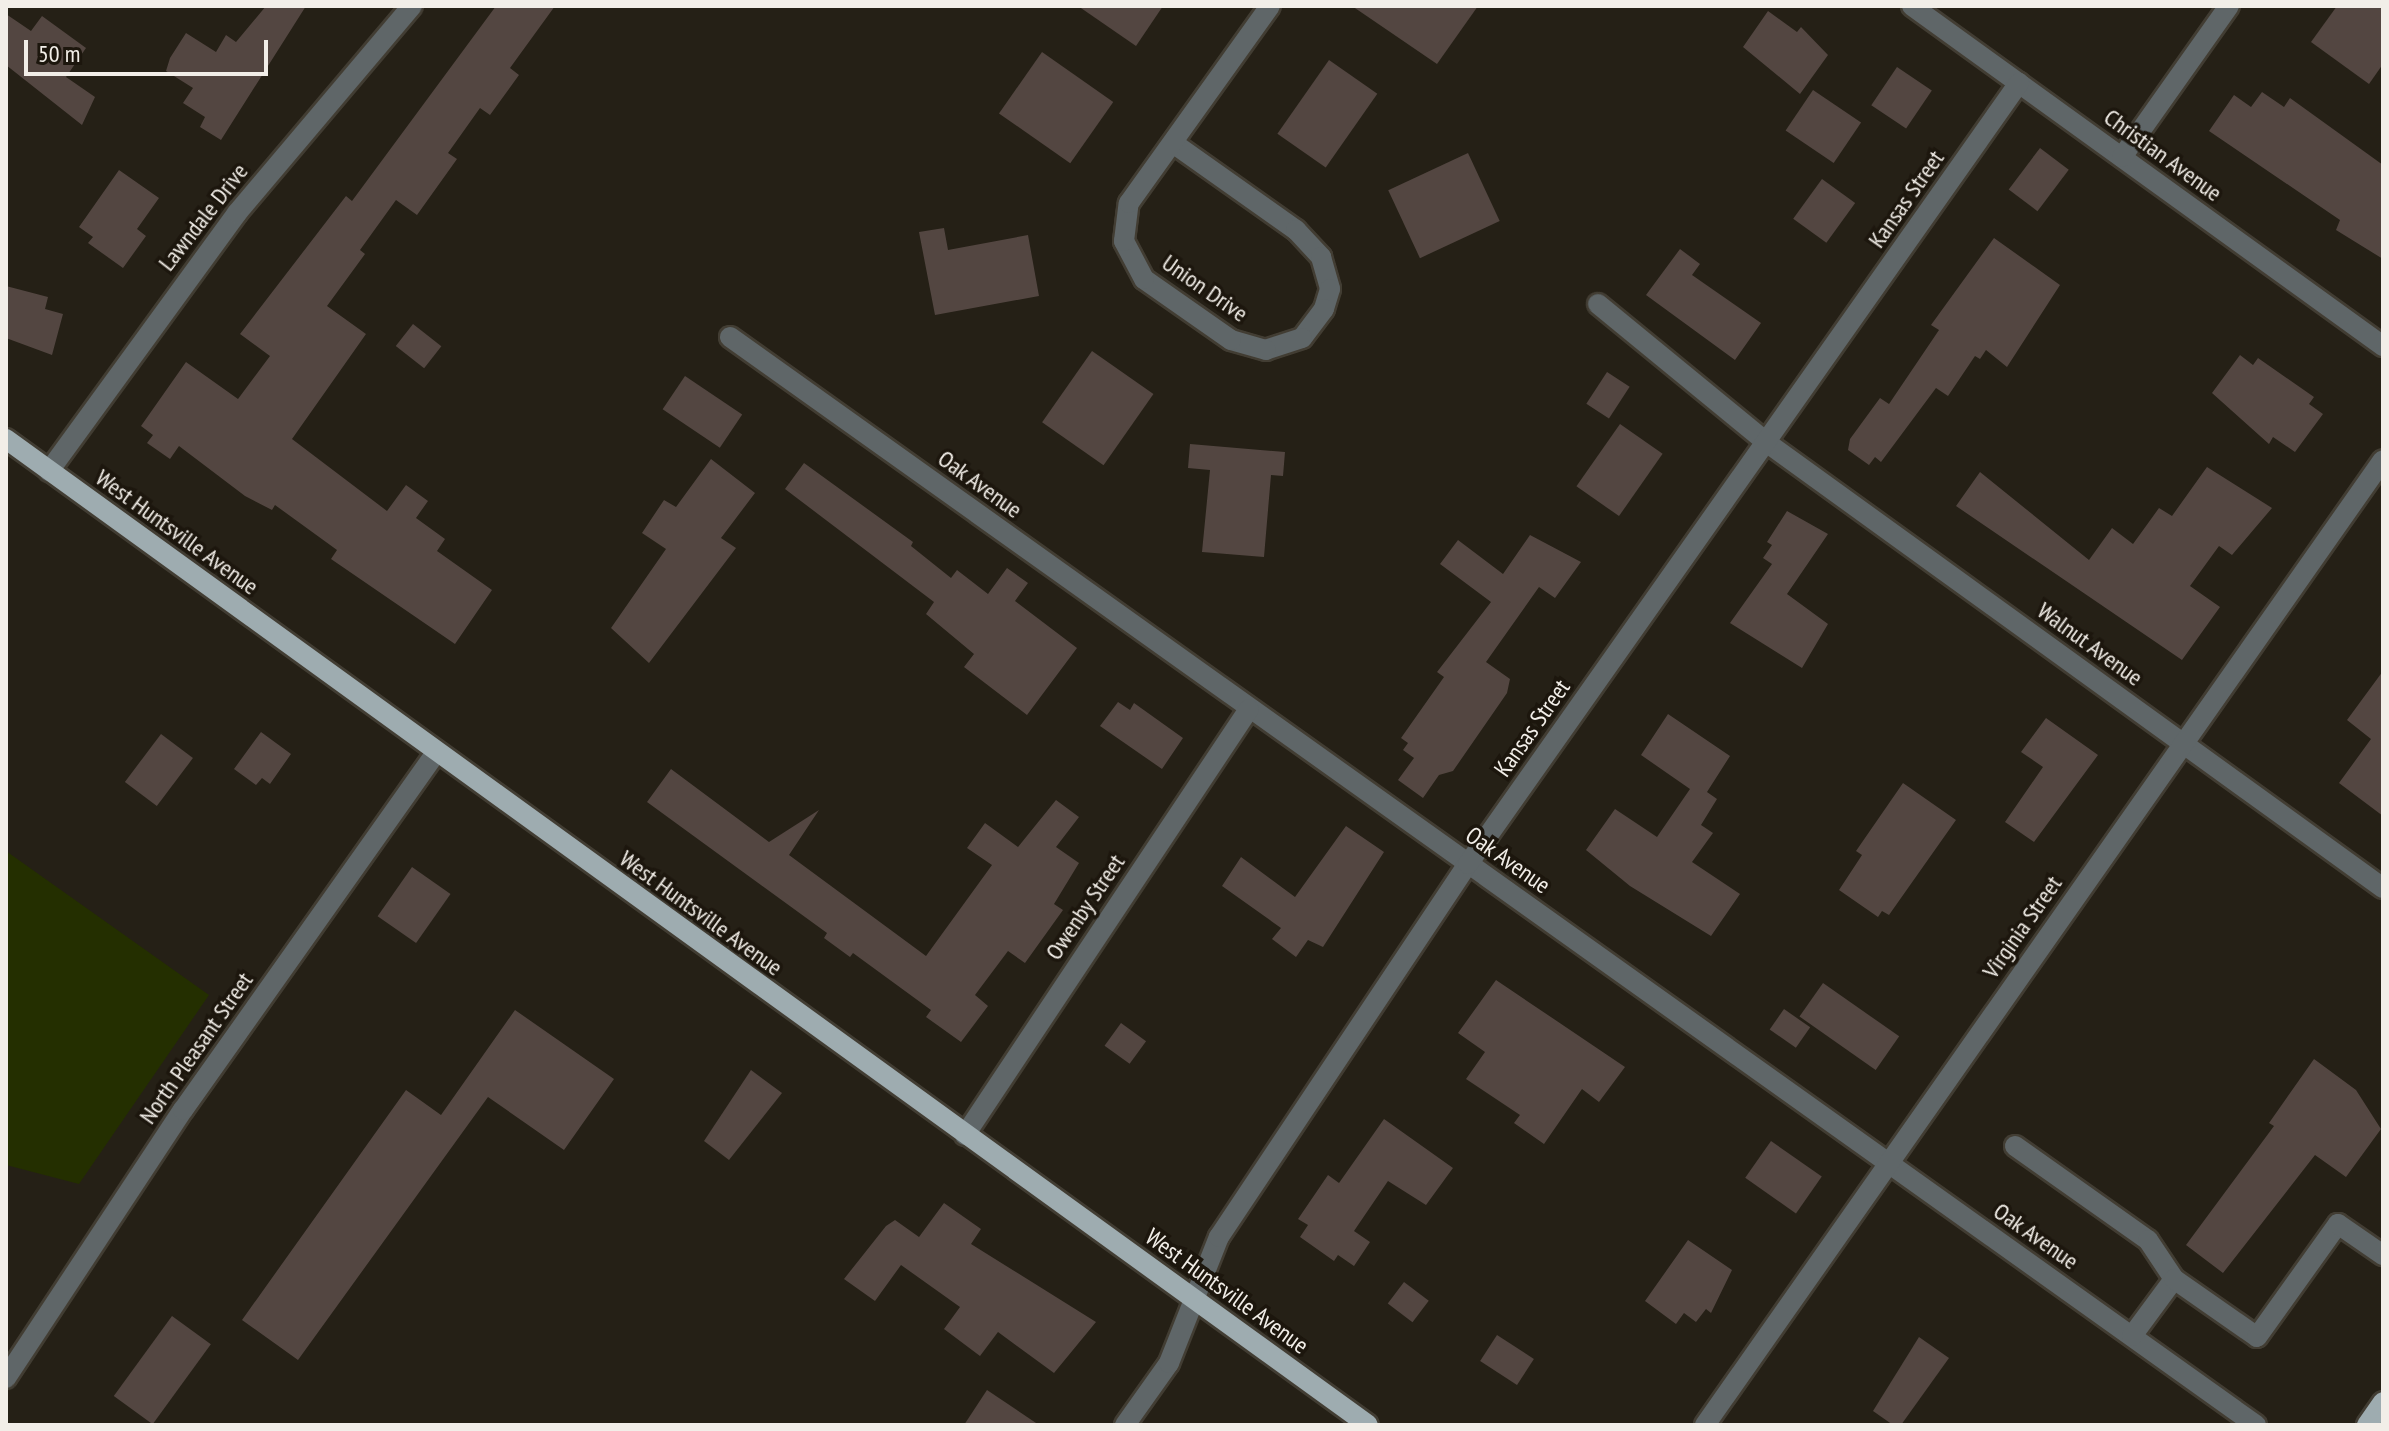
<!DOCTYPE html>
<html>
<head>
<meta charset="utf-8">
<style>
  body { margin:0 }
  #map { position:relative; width:2389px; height:1431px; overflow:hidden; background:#252016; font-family:"PT Sans Narrow",sans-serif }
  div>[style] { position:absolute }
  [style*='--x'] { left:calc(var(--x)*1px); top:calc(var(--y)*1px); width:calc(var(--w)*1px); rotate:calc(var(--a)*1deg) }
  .green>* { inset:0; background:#242f00 }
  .building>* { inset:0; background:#534641; transform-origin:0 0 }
  .roads { filter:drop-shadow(2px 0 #423d33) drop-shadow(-2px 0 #423d33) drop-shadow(0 2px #423d33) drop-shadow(0 -2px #423d33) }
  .minor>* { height:20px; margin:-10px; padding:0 10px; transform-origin:10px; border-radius:10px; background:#5f6668 }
  .major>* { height:20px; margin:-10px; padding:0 10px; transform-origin:10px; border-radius:10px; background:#9eacb0 }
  span { translate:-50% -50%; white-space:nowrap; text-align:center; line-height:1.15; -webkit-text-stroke:7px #1c160d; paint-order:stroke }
  .street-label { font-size:24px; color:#f2eee8 }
  .frame { position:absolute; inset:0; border:8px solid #f2eee8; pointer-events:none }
  .scale { position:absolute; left:24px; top:40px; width:244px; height:36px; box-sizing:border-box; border:4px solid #f2eee8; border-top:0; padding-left:10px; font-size:24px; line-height:28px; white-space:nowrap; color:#f2eee8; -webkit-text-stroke:6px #1c160d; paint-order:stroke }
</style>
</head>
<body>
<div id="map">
  <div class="green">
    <i style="clip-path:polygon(6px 851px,209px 995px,79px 1184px,6px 1165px)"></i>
  </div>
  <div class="building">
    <i style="clip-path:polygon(266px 6px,306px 6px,221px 140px,200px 127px,205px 117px,183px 103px,193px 88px,166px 71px,170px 58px,186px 33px,216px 52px,226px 35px,236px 42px)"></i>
    <i style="clip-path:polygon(496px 6px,555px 6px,510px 68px,519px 75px,490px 115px,480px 108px,448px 153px,457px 159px,417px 215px,396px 200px,360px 250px,365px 254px,327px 306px,366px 334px,292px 439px,387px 511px,406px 485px,428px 501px,416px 518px,445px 539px,437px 551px,492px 590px,455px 644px,331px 559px,337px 550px,275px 505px,272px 510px,245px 496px,179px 446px,170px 459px,147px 443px,153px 435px,141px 426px,186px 362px,238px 399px,270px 356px,240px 334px,346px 196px,352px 201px)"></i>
    <i style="clip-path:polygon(1078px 6px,1163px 6px,1136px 46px)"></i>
    <i style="clip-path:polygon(1352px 6px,1478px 6px,1437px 64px)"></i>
    <i style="clip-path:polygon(2337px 6px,2383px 6px,2383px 64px,2369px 84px,2311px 42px)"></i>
    <i style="clip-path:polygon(1768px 11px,1797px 32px,1801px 27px,1828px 55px,1800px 94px,1743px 47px)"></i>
    <i style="clip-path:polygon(6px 14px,31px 31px,42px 16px,86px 48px,66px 77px,95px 97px,82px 125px,6px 65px)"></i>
    <i style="left:1042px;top:52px;width:87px;height:75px;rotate:35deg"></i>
    <i style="left:1329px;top:60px;width:59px;height:90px;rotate:35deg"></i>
    <i style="left:1897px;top:67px;width:42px;height:46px;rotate:34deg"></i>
    <i style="left:1813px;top:90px;width:58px;height:49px;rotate:34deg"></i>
    <i style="clip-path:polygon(2262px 92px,2284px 107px,2290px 98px,2383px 165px,2383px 259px,2336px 230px,2340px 220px,2209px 131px,2234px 95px,2251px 107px)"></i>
    <i style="left:2040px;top:148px;width:36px;height:52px;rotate:37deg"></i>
    <i style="left:1468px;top:153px;width:75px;height:88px;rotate:65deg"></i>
    <i style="clip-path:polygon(119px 170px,159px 198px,137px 229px,146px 236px,123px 268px,88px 243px,93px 237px,79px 227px)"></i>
    <i style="left:1822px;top:179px;width:41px;height:49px;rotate:36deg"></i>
    <i style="clip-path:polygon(944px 228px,948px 250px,1028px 235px,1039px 296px,935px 315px,919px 232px)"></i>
    <i style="clip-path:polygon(1994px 238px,2060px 285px,2007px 367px,1986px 350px,1980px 359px,1975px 356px,1948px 396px,1936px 388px,1881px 462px,1875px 457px,1869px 465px,1848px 450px,1850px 439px,1880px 398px,1889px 404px,1939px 330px,1931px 325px)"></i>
    <i style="clip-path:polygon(1680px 249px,1700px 264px,1692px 275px,1761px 323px,1735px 360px,1646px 295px)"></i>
    <i style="clip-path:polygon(6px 286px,48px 297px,45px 309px,63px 314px,52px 355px,6px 338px)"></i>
    <i style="left:413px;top:324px;width:36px;height:28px;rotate:38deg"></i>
    <i style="left:1092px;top:351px;width:75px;height:87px;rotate:35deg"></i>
    <i style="clip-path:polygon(2240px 355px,2253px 365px,2258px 358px,2314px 397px,2309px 404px,2323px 414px,2295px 452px,2273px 437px,2269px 444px,2212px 393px)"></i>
    <i style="left:1607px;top:372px;width:27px;height:38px;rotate:33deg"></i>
    <i style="left:685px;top:376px;width:69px;height:40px;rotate:34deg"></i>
    <i style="left:1620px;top:424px;width:52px;height:76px;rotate:35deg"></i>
    <i style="clip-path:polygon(1190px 444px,1285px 452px,1283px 476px,1271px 475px,1264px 557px,1202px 552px,1210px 470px,1188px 468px)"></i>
    <i style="clip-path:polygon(711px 459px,755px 493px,721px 538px,736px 548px,649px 663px,611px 628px,666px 549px,642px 533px,664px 500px,676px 507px)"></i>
    <i style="clip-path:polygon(804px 463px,913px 542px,911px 546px,951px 578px,957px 570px,988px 594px,1007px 568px,1028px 583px,1015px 601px,1077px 648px,1027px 715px,964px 667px,974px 654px,926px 614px,934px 602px,785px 489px)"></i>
    <i style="clip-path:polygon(2207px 467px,2272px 508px,2232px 555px,2219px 546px,2190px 586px,2220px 607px,2182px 660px,1956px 506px,1980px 472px,2089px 560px,2112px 528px,2133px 544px,2159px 508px,2172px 516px)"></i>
    <i style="clip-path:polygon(1787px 511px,1828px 534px,1787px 594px,1828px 624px,1802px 668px,1730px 623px,1772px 564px,1763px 558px,1772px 545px,1767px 542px)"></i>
    <i style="clip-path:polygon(1530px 535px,1581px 562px,1555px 598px,1539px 587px,1486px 662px,1510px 679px,1507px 693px,1453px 771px,1439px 775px,1423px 798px,1398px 780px,1414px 758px,1403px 750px,1408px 743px,1401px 738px,1444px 677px,1437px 672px,1491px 602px,1440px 564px,1458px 540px,1503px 574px)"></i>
    <i style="clip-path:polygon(2383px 671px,2383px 816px,2339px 783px,2371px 739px,2347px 720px)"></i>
    <i style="clip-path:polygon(1118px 702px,1130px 710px,1134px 703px,1183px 738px,1162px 769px,1100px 726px)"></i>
    <i style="clip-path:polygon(1668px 714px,1730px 756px,1707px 792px,1717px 799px,1701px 825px,1713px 833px,1692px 862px,1740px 894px,1711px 936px,1630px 886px,1586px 850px,1615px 809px,1657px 837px,1690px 789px,1641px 755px)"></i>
    <i style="clip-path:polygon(2046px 718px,2098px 755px,2034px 842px,2005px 822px,2043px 767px,2021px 752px)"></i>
    <i style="clip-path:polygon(261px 732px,291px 754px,270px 784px,262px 778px,256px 785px,234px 769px)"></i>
    <i style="left:161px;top:734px;width:40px;height:60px;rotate:37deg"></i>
    <i style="clip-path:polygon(671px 769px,769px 842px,819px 810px,789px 855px,926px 956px,992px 865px,967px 848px,985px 823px,1018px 847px,1056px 800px,1079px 817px,1056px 847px,1079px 863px,1054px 904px,1063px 910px,1025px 963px,1008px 951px,975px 995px,988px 1006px,961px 1042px,926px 1017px,931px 1010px,853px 953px,850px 957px,824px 938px,827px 933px,647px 802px)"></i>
    <i style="clip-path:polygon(1903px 783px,1956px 820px,1889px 915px,1882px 911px,1878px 917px,1839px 890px,1862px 855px,1856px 851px)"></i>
    <i style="clip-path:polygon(1346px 826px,1384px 852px,1323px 947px,1308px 940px,1296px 957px,1272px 939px,1281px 928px,1222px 886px,1241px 857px,1295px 897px)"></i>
    <i style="left:412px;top:867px;width:47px;height:60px;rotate:35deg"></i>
    <i style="clip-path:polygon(1496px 980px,1625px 1067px,1599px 1102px,1582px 1089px,1544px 1144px,1514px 1123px,1520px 1115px,1466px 1079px,1485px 1052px,1458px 1033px)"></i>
    <i style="left:1823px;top:983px;width:93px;height:41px;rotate:35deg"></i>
    <i style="left:1784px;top:1009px;width:32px;height:25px;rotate:35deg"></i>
    <i style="clip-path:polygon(515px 1010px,614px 1079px,564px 1150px,488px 1097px,298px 1360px,242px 1320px,406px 1090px,441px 1115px)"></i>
    <i style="left:1121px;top:1023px;width:31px;height:28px;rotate:36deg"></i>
    <i style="clip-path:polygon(2314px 1059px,2356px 1090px,2381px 1129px,2346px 1177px,2315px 1155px,2223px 1273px,2186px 1245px,2274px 1126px,2269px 1123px)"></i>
    <i style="clip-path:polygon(751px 1070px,782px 1093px,729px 1160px,704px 1141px)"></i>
    <i style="clip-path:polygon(1384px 1119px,1453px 1168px,1426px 1205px,1388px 1181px,1354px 1231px,1370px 1242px,1354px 1266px,1338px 1255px,1334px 1261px,1300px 1237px,1308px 1225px,1298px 1219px,1328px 1175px,1339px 1183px)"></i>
    <i style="left:1771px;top:1141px;width:62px;height:45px;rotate:35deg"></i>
    <i style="clip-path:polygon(944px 1203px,981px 1229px,971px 1244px,1096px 1322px,1054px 1373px,998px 1332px,980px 1356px,944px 1329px,960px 1307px,901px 1265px,875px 1301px,844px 1279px,886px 1226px,895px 1220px,919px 1237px)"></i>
    <i style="clip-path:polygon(1688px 1240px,1732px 1270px,1711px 1313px,1706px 1309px,1696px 1322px,1684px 1313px,1676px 1324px,1645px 1301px)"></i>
    <i style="left:1404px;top:1282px;width:31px;height:27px;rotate:37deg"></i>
    <i style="left:172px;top:1316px;width:48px;height:99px;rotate:36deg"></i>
    <i style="left:1497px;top:1335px;width:44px;height:31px;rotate:33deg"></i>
    <i style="clip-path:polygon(1919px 1337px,1949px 1358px,1901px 1425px,1893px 1425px,1873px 1411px)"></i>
    <i style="clip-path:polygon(987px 1390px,1039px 1425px,964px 1425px)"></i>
  </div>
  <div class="roads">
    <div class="minor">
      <i style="--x:1912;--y:6;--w:581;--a:35.82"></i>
      <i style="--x:1173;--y:143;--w:151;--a:35.3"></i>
      <i style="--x:1296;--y:230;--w:37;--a:47"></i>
      <i style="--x:1321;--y:257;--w:33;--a:74"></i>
      <i style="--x:1330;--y:289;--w:21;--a:107"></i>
      <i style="--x:1324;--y:309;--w:36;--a:127"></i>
      <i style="--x:1302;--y:338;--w:38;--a:162"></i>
      <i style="--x:1266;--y:350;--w:36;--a:-164"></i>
      <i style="--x:1231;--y:340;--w:106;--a:-145"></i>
      <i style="--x:1144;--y:279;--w:43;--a:-117.8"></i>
      <i style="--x:1124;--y:241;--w:38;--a:-83"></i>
      <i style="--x:1129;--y:203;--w:242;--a:-54.4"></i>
      <i style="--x:2122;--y:157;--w:185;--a:-54.7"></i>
      <i style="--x:1598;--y:304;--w:217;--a:39.4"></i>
      <i style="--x:1766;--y:442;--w:761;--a:35.86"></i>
      <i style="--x:730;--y:337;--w:1874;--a:35.49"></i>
      <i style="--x:49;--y:471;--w:319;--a:-53.9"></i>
      <i style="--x:237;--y:213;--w:271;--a:-49.8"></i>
      <i style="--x:965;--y:1135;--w:512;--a:-56.31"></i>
      <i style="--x:2015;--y:1146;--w:163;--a:35.3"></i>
      <i style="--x:2148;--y:1240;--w:47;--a:56.3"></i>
      <i style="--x:2132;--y:1336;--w:71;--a:-53.6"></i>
      <i style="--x:2174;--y:1279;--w:101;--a:34.9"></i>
      <i style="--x:2257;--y:1337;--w:139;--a:-54.4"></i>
      <i style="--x:2338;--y:1224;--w:55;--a:34.6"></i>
      <i style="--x:6;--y:1378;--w:321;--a:-56.6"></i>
      <i style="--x:183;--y:1110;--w:438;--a:-54.7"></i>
      <i style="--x:1125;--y:1425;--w:76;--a:-54.6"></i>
      <i style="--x:1169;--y:1363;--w:136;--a:-68.4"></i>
      <i style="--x:1219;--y:1237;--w:448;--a:-56.3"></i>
      <i style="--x:1468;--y:864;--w:956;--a:-54.8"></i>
      <i style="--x:1705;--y:1425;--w:1179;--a:-54.91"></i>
    </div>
    <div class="major">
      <i style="--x:6;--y:439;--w:1681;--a:35.9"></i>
      <i style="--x:2367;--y:1425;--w:28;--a:-55"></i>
    </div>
  </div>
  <div class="street-label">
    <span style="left:2163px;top:155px;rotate:36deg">Christian Avenue</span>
    <span style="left:1906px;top:199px;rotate:-55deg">Kansas Street</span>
    <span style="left:203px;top:217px;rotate:-52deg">Lawndale Drive</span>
    <span style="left:1205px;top:288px;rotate:35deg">Union Drive</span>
    <span style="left:980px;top:484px;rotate:36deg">Oak Avenue</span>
    <span style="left:177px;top:532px;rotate:36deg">West Huntsville Avenue</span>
    <span style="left:2090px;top:644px;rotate:36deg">Walnut Avenue</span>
    <span style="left:1532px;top:728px;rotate:-55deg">Kansas Street</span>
    <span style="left:1508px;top:860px;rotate:35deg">Oak Avenue</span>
    <span style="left:1085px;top:907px;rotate:-56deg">Owenby Street</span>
    <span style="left:701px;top:913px;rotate:36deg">West Huntsville Avenue</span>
    <span style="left:2022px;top:927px;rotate:-55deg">Virginia Street</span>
    <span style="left:196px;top:1048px;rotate:-55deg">North Pleasant Street</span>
    <span style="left:2036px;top:1236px;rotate:35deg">Oak Avenue</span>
    <span style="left:1227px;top:1291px;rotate:36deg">West Huntsville Avenue</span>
  </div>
  <div class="frame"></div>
  <div class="scale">50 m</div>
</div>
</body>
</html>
